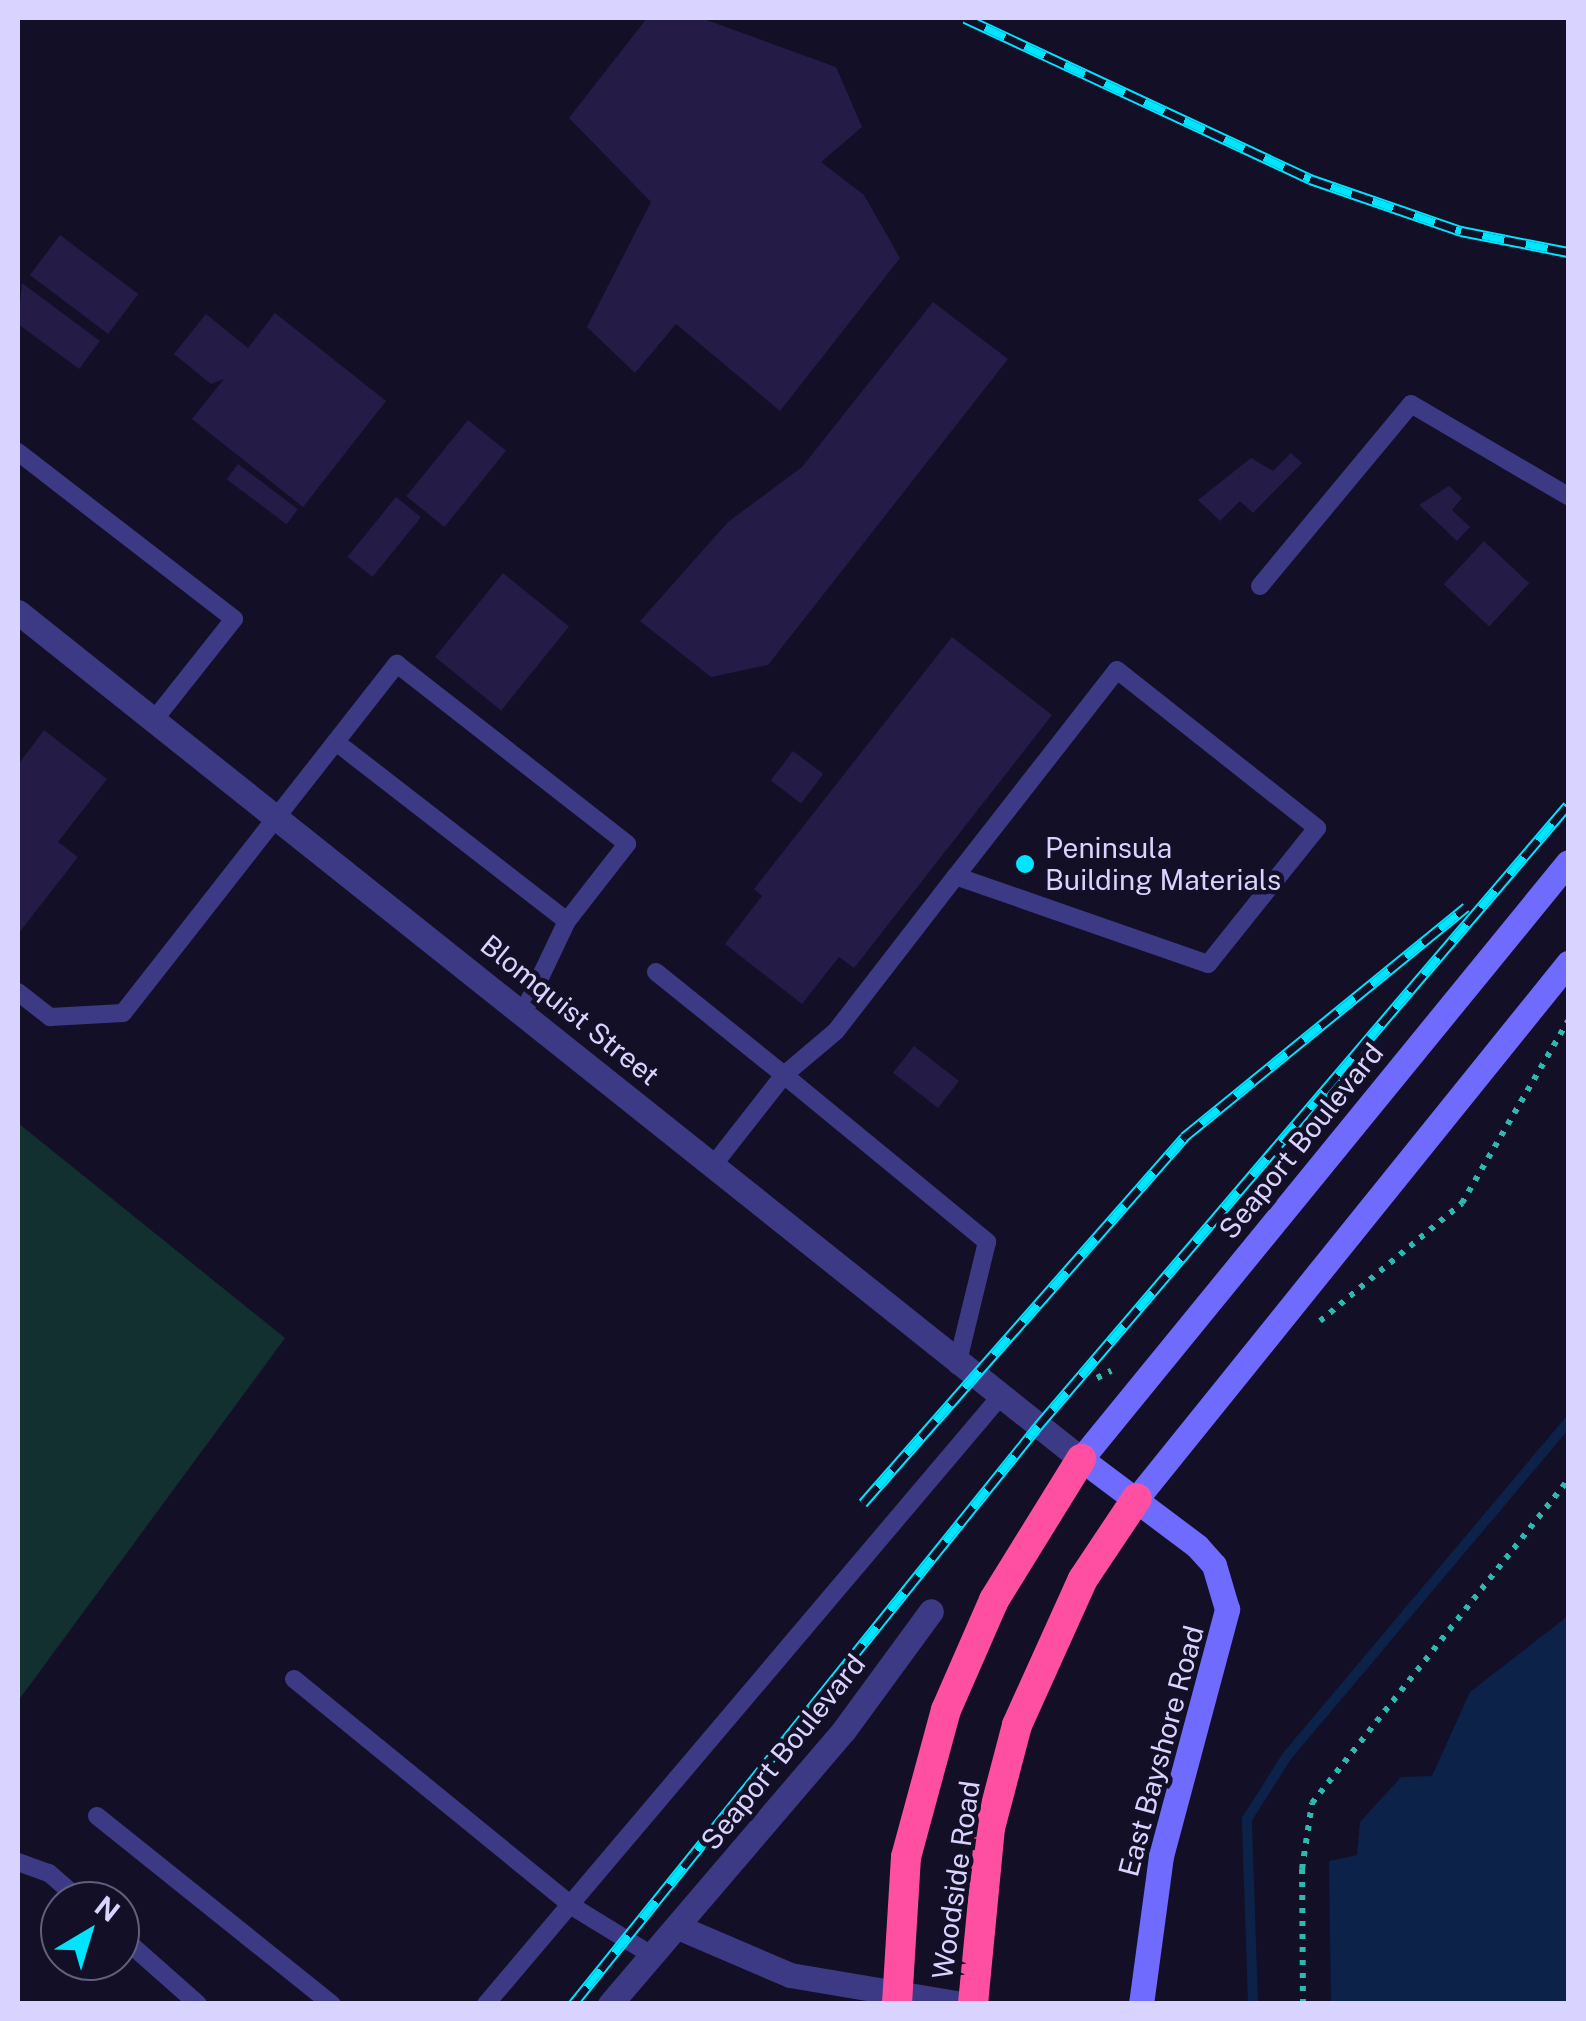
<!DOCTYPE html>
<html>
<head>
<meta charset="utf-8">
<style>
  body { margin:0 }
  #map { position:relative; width:1586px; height:2021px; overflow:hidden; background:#130f26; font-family:"Public Sans",sans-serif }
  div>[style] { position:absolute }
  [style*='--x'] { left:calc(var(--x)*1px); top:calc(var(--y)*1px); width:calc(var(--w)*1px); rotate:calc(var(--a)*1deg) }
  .green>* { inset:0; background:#12302f }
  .water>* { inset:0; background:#0c2248 }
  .stream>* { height:10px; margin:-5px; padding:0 5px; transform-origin:5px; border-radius:5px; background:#0c2248 }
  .building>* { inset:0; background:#241b47; transform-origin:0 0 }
  .path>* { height:6px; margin-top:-3px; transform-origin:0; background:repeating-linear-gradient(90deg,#2fb8b0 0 5px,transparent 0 13px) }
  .lane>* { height:18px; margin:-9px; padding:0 9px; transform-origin:9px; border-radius:9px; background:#3d3a85 }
  .street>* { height:25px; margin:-12.5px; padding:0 12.5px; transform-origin:12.5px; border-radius:12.5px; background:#3d3a85 }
  .secondary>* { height:25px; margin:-12.5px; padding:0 12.5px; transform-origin:12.5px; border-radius:12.5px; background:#6f6bff }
  .highway>* { height:30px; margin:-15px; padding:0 15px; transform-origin:15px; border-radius:15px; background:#ff4fa3 }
  .rail>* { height:11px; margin-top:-5.5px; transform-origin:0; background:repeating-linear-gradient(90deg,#130f26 0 22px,#00e5ff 0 44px); box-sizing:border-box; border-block:2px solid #00e5ff }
  .dots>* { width:28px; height:28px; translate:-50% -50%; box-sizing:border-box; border:5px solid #130f26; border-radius:50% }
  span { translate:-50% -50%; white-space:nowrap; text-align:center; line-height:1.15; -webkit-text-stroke:9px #130f26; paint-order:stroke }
  .poi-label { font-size:28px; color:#d9d4ff }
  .left { translate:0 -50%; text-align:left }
  .street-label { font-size:28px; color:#d9d4ff }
  .frame { position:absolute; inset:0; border:20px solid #d9d4ff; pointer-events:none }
  .north { position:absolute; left:40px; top:1881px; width:100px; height:100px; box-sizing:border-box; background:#130f26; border:2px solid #625e7d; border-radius:50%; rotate:38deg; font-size:28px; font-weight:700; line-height:40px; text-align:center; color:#d9d4ff }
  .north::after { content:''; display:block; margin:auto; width:35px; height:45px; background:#00e5ff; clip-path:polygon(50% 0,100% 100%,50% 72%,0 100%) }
</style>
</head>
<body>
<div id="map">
  <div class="green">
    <i style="clip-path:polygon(18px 1123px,285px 1338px,18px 1701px)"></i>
  </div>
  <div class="water">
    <i style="clip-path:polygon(1568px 1616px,1568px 2003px,1331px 2003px,1329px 1861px,1357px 1855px,1360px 1822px,1401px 1777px,1432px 1776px,1470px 1692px)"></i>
  </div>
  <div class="stream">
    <i style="--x:1253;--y:2004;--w:185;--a:-91.9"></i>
    <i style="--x:1247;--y:1819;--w:75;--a:-57.6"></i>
    <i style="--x:1287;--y:1756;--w:436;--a:-49.9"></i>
  </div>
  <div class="building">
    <i style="clip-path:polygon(647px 18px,701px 18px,836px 67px,862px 127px,821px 162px,864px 195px,900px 258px,780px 411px,676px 324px,635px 373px,587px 327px,651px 202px,569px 118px)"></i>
    <i style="left:60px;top:235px;width:98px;height:50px;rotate:37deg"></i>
    <i style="clip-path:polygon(22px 283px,100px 341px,79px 369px,18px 324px)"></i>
    <i style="clip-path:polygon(933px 302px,1008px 359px,768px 665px,711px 677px,640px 621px,728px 522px,802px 467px)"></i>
    <i style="clip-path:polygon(275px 313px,386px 401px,303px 507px,192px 419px,224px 379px,211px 384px,174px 354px,206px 314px,248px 348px)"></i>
    <i style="left:468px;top:420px;width:49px;height:98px;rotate:39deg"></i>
    <i style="clip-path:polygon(1291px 453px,1302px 463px,1253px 513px,1240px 501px,1220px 521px,1198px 500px,1251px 458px,1273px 471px)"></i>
    <i style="left:238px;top:464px;width:75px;height:19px;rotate:37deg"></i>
    <i style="clip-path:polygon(1449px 486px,1462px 498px,1452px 510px,1470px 527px,1457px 541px,1419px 505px)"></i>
    <i style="left:396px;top:497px;width:32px;height:77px;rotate:39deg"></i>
    <i style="left:1484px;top:541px;width:62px;height:59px;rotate:43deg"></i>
    <i style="left:503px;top:573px;width:85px;height:108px;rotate:39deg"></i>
    <i style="clip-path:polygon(952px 637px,1052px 715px,854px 968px,839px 957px,802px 1004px,725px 944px,762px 896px,754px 889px)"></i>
    <i style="clip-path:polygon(44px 730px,107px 779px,58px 842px,78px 857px,18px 934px,18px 765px)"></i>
    <i style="left:793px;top:751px;width:38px;height:37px;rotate:37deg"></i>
    <i style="left:914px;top:1046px;width:57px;height:34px;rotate:38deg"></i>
  </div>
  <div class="path">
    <i style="--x:1320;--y:1321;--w:185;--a:-39.7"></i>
    <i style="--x:1462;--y:1203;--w:211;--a:-59.8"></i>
    <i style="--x:1097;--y:1378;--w:16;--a:-27"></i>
    <i style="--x:1303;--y:2004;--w:135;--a:-90.4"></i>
    <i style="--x:1302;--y:1869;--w:67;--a:-81.4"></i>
    <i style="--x:1312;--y:1803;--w:412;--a:-51.6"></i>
  </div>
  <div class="lane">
    <i style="--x:18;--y:452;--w:273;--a:37.7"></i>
    <i style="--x:234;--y:619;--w:129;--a:128.4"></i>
    <i style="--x:1260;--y:586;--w:236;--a:-50.3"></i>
    <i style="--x:1411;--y:404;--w:182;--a:30.4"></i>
    <i style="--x:336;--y:742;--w:292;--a:37.8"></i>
    <i style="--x:656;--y:972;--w:164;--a:38.8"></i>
    <i style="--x:784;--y:1075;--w:68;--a:-40.2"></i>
    <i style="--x:836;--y:1031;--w:196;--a:-52.3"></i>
    <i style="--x:956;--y:876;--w:261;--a:-52"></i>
    <i style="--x:1117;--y:670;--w:255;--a:38.3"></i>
    <i style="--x:1317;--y:828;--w:174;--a:128.7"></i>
    <i style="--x:1208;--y:964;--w:267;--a:-160.8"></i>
    <i style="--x:18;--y:992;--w:41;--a:38"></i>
    <i style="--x:50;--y:1017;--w:73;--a:-3.1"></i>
    <i style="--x:123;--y:1013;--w:444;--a:-51.9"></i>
    <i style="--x:397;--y:664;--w:292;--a:38"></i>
    <i style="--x:627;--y:844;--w:98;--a:127.9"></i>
    <i style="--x:567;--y:921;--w:100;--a:115.5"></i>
    <i style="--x:711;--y:1168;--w:118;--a:-51.9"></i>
    <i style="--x:784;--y:1075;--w:263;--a:39.4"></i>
    <i style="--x:987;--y:1242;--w:127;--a:103.7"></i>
    <i style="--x:294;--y:1679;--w:362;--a:39.2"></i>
    <i style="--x:575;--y:1908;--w:92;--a:31.6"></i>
    <i style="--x:97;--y:1816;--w:301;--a:38.7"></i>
    <i style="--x:18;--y:1862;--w:33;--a:20"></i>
    <i style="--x:49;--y:1873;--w:43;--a:41.2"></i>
    <i style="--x:120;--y:1935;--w:104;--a:41.5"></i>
    <i style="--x:486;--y:2004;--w:794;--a:-49.75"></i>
  </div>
  <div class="street">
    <i style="--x:18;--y:612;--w:1359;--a:38.55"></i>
    <i style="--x:678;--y:1927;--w:122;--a:23.2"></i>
    <i style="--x:790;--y:1975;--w:173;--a:9.6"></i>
    <i style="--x:610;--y:2004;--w:360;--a:-49.5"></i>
    <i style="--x:844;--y:1730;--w:147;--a:-53.8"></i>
  </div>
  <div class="secondary">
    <i style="--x:1137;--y:1498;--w:687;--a:-51.14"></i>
    <i style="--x:1141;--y:2004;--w:149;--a:-82.3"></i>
    <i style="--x:1161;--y:1856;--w:256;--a:-75"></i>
    <i style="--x:1227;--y:1609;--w:46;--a:-106.5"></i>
    <i style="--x:1214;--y:1565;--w:25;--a:-132"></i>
    <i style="--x:1197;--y:1546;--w:145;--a:-143.1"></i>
    <i style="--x:1081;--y:1459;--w:770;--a:-50.79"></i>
  </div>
  <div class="highway">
    <i style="--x:897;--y:2004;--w:147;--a:-86.5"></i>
    <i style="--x:906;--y:1857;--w:152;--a:-74.8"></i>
    <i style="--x:946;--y:1710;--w:120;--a:-66.4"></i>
    <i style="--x:994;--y:1600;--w:166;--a:-58.3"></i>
    <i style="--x:973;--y:2004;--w:177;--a:-84.5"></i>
    <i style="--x:990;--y:1828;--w:106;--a:-75.3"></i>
    <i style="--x:1017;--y:1725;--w:160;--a:-65.7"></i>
    <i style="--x:1083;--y:1579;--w:97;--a:-56.3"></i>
  </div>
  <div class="rail">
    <i style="--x:965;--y:18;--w:381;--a:25"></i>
    <i style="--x:1310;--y:179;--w:160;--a:19"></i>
    <i style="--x:1461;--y:231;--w:109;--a:11.1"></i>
    <i style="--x:863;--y:1503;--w:487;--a:-48.7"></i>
    <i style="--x:1184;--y:1137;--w:364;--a:-39.2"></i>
    <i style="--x:573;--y:2004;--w:742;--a:-51.18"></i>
    <i style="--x:1038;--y:1426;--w:816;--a:-49.52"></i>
  </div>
  <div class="dots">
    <i style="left:1025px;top:864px;background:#00e5ff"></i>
  </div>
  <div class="poi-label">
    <span class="left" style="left:1045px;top:864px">Peninsula<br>Building Materials</span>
  </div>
  <div class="street-label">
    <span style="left:570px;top:1010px;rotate:39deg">Blomquist Street</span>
    <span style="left:1301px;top:1141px;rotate:-51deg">Seaport Boulevard</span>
    <span style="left:1161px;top:1751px;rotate:-75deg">East Bayshore Road</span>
    <span style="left:783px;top:1752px;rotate:-51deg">Seaport Boulevard</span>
    <span style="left:956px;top:1880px;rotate:-82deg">Woodside Road</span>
  </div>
  <div class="frame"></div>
  <div class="north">N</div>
</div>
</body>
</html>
